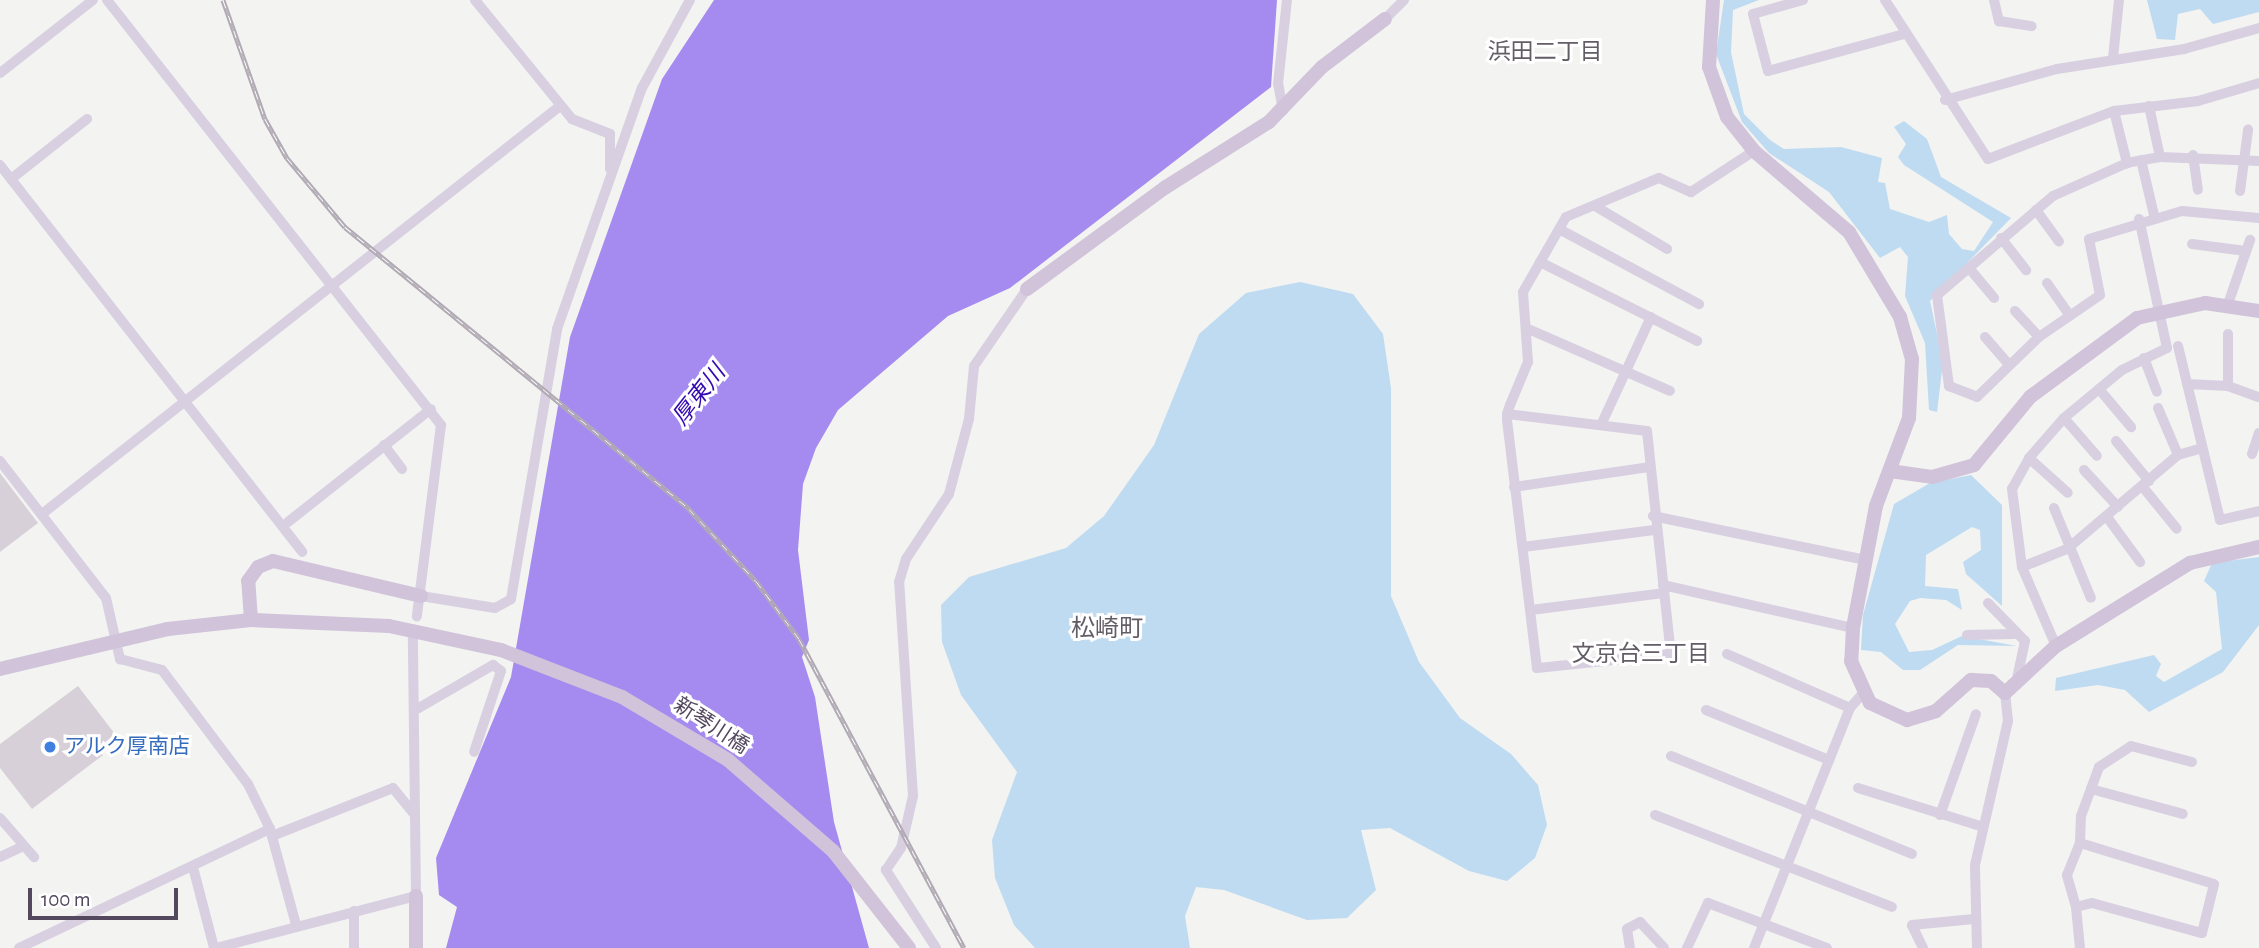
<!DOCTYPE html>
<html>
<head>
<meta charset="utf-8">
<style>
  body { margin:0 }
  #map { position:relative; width:2259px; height:948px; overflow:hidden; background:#f3f3f1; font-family:"Alegreya Sans","Noto Sans JP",sans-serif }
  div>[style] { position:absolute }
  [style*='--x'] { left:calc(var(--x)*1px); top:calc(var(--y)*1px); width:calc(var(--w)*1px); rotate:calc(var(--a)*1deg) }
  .green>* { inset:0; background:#bfdbf1 }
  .water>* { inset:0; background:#a58bef }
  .building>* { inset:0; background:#d7d0d8 }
  .street>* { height:10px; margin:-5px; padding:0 5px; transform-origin:5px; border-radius:5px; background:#d8cfe1 }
  .secondary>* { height:14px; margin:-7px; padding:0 7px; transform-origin:7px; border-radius:7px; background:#d0c3da }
  .rail>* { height:5px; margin-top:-2.5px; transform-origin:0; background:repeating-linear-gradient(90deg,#fff 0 8px,#b1aab4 0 16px); box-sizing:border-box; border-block:2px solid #b1aab4 }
  .dots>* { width:19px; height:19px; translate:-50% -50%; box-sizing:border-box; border:4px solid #fff; border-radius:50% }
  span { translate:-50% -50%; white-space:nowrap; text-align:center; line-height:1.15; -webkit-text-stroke:6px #fff; paint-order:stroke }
  .street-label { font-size:21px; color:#54485f }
  .shop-label { font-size:21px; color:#366cbe }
  .left { translate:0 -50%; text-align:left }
  .neighbourhood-label { font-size:23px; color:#635d66 }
  .water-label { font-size:23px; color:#3509b2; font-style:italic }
  .quarter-label { font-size:24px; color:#635d66 }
  .scale { position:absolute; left:28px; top:888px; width:150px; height:32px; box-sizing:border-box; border:4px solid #54485f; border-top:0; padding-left:9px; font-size:21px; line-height:24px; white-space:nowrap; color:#54485f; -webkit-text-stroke:5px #fff; paint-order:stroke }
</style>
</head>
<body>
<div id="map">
  <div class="green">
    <i style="clip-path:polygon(1724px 0,1759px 0,1733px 10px,1731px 52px,1744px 114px,1770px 140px,1784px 149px,1841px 147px,1882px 158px,1878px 182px,1885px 183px,1890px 209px,1929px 222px,1947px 215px,1949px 234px,1962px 249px,1974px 251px,1993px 222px,1904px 165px,1898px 157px,1906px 144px,1894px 127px,1904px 121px,1927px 139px,1941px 177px,2011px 218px,1930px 301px,1943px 362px,1937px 412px,1929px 410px,1925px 343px,1905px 296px,1908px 257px,1900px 247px,1880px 258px,1829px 192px,1769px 153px,1742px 122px,1716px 54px)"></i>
    <i style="clip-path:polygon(2147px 0,2259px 0,2259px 12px,2213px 24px,2200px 9px,2178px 14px,2175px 40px,2157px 39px)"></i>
    <i style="clip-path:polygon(1300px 282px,1353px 294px,1383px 334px,1391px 388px,1391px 596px,1419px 662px,1460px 718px,1511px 754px,1538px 785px,1547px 825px,1535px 858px,1507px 881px,1469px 871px,1390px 828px,1361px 830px,1376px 890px,1347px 918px,1307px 920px,1224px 890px,1196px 887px,1185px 916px,1190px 948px,1035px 948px,1014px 925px,995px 878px,992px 840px,1017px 772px,961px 695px,942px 642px,941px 605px,969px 577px,1066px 548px,1104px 516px,1154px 445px,1199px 334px,1246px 293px)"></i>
    <i style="clip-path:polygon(1971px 475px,2002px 505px,2002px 606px,1966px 574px,1963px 562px,1981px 550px,1980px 530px,1972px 527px,1926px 555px,1925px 586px,1958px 589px,1962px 610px,1946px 600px,1920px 598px,1910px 601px,1895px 624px,1909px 652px,1932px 650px,1962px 636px,2017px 646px,1958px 645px,1920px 670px,1903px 670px,1881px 652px,1861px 650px,1863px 615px,1894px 504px,1930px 483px)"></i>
    <i style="clip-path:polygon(2259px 557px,2259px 625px,2223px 672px,2149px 712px,2125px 690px,2098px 685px,2055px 691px,2056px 678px,2154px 655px,2161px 664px,2156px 676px,2164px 682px,2222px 649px,2216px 592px,2204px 581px,2212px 563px)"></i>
  </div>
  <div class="water">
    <i style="clip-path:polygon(714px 0,1277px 0,1271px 87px,1010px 288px,948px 316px,838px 410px,816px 448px,803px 484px,798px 550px,809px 640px,802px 657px,815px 697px,834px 822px,869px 948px,446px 948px,457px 907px,439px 895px,436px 858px,511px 677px,570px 337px,662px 79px)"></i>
  </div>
  <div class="building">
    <i style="clip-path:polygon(0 473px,38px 523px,0 552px)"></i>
    <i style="clip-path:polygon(78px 686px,115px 734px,97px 749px,103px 755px,32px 809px,0 768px,0 744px)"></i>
  </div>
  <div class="street">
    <i style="--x:107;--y:0;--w:541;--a:51.84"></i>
    <i style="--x:441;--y:425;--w:193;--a:97.2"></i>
    <i style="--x:475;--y:0;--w:154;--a:50.8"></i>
    <i style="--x:572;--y:119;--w:41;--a:21.5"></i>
    <i style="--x:610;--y:134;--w:35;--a:90"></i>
    <i style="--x:1803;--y:0;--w:52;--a:164.4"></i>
    <i style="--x:1753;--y:14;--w:59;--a:75.3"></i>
    <i style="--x:1768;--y:71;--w:141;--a:-15.2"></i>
    <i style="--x:1885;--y:0;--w:189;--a:57.1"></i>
    <i style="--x:1988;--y:159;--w:135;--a:-20.9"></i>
    <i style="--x:2114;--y:111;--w:85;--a:-6.8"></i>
    <i style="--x:2198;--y:101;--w:64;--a:-16.4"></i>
    <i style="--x:1994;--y:0;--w:22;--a:77"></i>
    <i style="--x:1999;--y:21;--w:33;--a:9"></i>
    <i style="--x:1385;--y:19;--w:27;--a:-45"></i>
    <i style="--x:2113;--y:58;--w:58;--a:-84.1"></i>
    <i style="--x:0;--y:73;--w:118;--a:-38.1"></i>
    <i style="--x:1945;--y:100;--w:116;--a:-15.5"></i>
    <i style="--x:2057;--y:69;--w:129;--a:-8.9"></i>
    <i style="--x:2184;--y:49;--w:78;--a:-15.6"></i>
    <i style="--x:2149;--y:106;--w:52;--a:77.8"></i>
    <i style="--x:1283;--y:111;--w:27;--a:-100"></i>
    <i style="--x:1278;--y:84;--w:84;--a:-83.9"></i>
    <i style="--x:2114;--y:111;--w:54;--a:76"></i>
    <i style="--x:2193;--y:155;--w:35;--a:82"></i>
    <i style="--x:2141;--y:160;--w:57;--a:76.7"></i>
    <i style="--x:2259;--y:161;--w:99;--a:-177.7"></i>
    <i style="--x:2160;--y:157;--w:34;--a:170"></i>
    <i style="--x:2127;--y:163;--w:81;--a:156"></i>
    <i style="--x:2053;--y:196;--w:153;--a:139.5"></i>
    <i style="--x:1937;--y:295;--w:92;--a:82.5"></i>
    <i style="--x:1949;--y:386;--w:30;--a:21"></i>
    <i style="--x:1977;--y:397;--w:86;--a:-44.1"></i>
    <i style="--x:2039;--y:337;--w:74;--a:-34.5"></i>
    <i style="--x:2100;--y:295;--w:57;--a:-101.1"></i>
    <i style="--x:2089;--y:239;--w:97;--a:-16.8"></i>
    <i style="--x:2182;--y:211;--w:77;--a:5.2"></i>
    <i style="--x:0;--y:165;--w:491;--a:52"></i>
    <i style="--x:11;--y:179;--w:97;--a:-38.3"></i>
    <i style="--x:2240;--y:191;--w:62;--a:-82.5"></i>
    <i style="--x:1595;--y:206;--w:84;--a:30.8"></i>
    <i style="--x:2036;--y:210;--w:39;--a:54"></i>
    <i style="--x:1559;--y:229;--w:159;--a:28.2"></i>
    <i style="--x:2001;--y:238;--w:41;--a:52"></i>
    <i style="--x:2192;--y:244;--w:54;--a:7.4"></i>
    <i style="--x:1540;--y:262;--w:176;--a:26.7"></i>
    <i style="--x:1969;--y:268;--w:39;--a:50"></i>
    <i style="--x:2047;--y:283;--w:38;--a:55"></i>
    <i style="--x:2228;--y:304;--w:68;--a:-71"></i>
    <i style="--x:2015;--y:311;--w:35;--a:47"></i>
    <i style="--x:1526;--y:328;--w:157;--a:23.6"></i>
    <i style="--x:2228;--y:334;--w:52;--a:90"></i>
    <i style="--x:1985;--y:337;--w:37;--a:49"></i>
    <i style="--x:2178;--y:346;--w:179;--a:76.4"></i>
    <i style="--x:2220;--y:520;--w:40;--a:-13"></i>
    <i style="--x:2144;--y:358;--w:36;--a:69"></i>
    <i style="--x:2187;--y:384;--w:41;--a:2.8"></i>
    <i style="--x:2228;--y:386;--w:33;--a:20"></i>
    <i style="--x:2099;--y:389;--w:50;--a:49.9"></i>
    <i style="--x:2158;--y:408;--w:51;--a:66.9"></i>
    <i style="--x:1507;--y:414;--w:141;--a:6.9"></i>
    <i style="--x:1647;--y:431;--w:224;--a:83.9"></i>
    <i style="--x:1671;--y:654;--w:135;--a:174"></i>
    <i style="--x:1537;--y:668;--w:250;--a:-96.9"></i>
    <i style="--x:1507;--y:420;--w:6;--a:-90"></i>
    <i style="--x:1507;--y:414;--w:9;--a:-72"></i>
    <i style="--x:1510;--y:405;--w:47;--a:-67.3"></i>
    <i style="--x:1528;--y:362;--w:70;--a:-94.1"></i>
    <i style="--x:1523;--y:292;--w:86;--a:-60.2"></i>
    <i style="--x:1566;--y:217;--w:101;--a:-22.8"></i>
    <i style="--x:1659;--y:178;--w:35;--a:24"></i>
    <i style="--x:1691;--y:192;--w:75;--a:-33.1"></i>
    <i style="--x:2064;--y:418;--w:50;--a:49"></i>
    <i style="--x:1601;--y:425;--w:119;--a:-65.2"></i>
    <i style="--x:2116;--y:441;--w:52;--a:50.5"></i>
    <i style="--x:384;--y:445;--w:30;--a:53"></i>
    <i style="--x:2252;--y:454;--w:22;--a:-72"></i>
    <i style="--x:2029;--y:458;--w:52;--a:41.9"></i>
    <i style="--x:0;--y:461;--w:173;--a:52.3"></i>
    <i style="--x:106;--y:598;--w:63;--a:77.1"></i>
    <i style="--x:120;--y:659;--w:43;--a:14.7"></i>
    <i style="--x:162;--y:670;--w:143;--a:53"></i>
    <i style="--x:248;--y:784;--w:50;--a:63.9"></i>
    <i style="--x:270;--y:829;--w:99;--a:74.8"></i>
    <i style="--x:2084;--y:470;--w:50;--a:47.4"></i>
    <i style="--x:2142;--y:486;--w:55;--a:50.9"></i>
    <i style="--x:1514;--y:487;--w:136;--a:-8.4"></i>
    <i style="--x:2054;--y:508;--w:97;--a:67.7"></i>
    <i style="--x:42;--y:514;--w:659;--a:-38.23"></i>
    <i style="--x:1653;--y:516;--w:217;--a:11.7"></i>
    <i style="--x:2107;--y:517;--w:56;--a:53.7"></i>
    <i style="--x:288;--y:522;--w:182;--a:-38.3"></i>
    <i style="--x:1523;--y:547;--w:132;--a:-7.4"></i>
    <i style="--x:2022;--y:567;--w:48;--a:-21.8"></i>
    <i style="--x:2067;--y:549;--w:145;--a:-40.3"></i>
    <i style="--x:2178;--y:455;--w:25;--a:-16"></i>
    <i style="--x:1663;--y:585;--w:195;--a:12.8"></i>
    <i style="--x:421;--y:596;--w:75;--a:9.2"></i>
    <i style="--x:495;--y:608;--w:18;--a:-29"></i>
    <i style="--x:511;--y:599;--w:274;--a:-80.3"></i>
    <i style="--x:557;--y:329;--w:256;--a:-70.6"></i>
    <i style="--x:642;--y:88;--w:100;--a:-61.4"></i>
    <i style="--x:1988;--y:603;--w:53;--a:45.8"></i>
    <i style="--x:2025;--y:641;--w:43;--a:102.1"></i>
    <i style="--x:1531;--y:610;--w:133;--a:-7.3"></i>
    <i style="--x:1967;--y:635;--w:47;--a:-1.2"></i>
    <i style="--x:2056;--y:646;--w:86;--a:-113.3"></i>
    <i style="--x:2022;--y:567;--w:79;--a:-97.3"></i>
    <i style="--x:2012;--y:489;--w:35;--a:-61"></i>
    <i style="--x:2029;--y:458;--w:53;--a:-48.8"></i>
    <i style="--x:2064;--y:418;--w:75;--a:-39.6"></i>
    <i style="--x:2122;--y:370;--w:50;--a:-26.1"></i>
    <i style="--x:2167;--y:348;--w:132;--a:-102.2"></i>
    <i style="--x:1727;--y:654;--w:134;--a:23.7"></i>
    <i style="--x:417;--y:709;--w:88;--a:-30.1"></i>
    <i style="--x:493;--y:665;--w:10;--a:37"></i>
    <i style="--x:501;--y:671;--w:85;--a:108.4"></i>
    <i style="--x:1706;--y:710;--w:133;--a:22.1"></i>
    <i style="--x:1671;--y:756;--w:260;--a:22.1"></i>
    <i style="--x:1858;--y:788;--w:128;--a:17.3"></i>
    <i style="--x:2091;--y:789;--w:95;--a:15.2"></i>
    <i style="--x:1655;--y:815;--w:254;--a:21.2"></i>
    <i style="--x:1940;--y:815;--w:107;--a:-70.4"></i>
    <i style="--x:0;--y:818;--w:52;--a:48.9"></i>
    <i style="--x:272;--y:836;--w:130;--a:-21.6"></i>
    <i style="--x:393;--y:788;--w:32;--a:51"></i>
    <i style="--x:0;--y:857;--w:26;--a:-25"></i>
    <i style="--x:194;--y:871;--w:80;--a:75.4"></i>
    <i style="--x:2076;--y:907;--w:33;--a:-106"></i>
    <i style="--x:2067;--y:875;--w:35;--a:-68"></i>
    <i style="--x:354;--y:911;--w:37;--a:90"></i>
    <i style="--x:19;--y:948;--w:278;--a:-25.4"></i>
    <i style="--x:216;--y:948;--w:207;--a:-14.6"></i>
    <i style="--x:416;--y:896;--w:258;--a:-90.7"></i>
    <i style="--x:936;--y:948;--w:93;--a:-122.7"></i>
    <i style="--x:886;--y:870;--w:27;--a:-56"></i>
    <i style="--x:901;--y:848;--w:53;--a:-77"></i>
    <i style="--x:913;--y:796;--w:214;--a:-93.7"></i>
    <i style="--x:899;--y:582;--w:24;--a:-73"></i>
    <i style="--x:906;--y:559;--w:78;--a:-56.5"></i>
    <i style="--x:949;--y:494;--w:78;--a:-75.1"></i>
    <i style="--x:969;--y:419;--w:53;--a:-84.6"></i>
    <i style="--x:974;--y:366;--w:93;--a:-55.5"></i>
    <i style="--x:1630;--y:948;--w:19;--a:-99"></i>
    <i style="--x:1627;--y:929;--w:15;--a:-28"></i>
    <i style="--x:1640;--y:922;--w:35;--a:47"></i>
    <i style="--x:1687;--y:948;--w:50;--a:-65"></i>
    <i style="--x:1708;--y:903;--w:127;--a:20.7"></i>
    <i style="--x:1754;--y:948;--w:258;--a:-68.2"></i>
    <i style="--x:1850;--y:708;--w:20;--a:-49"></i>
    <i style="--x:1923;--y:948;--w:25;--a:-116"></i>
    <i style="--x:1912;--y:925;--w:62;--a:-5.5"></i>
    <i style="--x:1977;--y:948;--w:83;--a:-91.4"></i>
    <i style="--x:1975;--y:865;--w:148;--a:-77.1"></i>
    <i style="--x:2008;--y:721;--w:28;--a:-96"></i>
    <i style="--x:2080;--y:948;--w:41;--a:-95.6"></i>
    <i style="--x:2076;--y:907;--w:16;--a:-14"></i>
    <i style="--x:2092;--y:903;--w:114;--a:15.3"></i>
    <i style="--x:2202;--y:933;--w:50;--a:-76.2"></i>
    <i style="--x:2214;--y:884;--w:140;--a:-163"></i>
    <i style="--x:2080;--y:843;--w:27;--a:-88"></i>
    <i style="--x:2081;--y:816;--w:52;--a:-69.8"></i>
    <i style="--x:2099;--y:767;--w:38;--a:-33"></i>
    <i style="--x:2131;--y:746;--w:63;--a:14.7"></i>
  </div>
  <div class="secondary">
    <i style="--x:1713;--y:0;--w:67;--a:93.4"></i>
    <i style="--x:1709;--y:67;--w:53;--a:70.2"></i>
    <i style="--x:1727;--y:117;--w:43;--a:51.5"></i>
    <i style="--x:1754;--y:151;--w:125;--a:40.5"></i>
    <i style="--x:1849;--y:232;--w:99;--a:59"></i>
    <i style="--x:1900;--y:317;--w:44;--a:74.1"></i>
    <i style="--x:1912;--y:359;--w:59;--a:92.9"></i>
    <i style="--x:1909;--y:418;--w:94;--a:110.6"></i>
    <i style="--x:1876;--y:506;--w:124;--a:100.7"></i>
    <i style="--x:1853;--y:628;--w:33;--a:93"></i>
    <i style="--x:1851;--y:661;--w:46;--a:65.7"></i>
    <i style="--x:1870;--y:703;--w:41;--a:24.7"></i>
    <i style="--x:1907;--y:720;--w:30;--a:-17"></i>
    <i style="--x:1936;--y:711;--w:47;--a:-41.5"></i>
    <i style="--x:1971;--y:680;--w:20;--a:3"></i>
    <i style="--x:1991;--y:681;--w:18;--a:41"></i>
    <i style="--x:2005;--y:693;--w:69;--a:-42.7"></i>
    <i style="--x:2056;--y:646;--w:158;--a:-31.8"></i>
    <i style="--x:2190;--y:563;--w:71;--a:-13.1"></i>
    <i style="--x:1027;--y:289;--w:172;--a:-36.3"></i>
    <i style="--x:1166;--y:187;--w:122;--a:-32.3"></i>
    <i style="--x:1269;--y:122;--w:76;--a:-46.1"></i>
    <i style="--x:1322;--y:67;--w:79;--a:-37.3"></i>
    <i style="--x:1890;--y:471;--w:42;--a:8.1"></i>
    <i style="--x:1932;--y:477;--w:44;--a:-15.9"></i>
    <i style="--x:1974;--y:465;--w:88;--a:-50.5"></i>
    <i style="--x:2030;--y:397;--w:133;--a:-36.4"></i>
    <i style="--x:2137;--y:318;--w:70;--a:-12.4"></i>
    <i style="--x:2205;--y:303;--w:55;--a:8.4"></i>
    <i style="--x:251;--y:620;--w:39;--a:-94"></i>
    <i style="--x:248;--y:581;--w:17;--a:-54"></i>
    <i style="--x:258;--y:567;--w:16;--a:-22"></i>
    <i style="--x:273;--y:561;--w:152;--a:13.3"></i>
    <i style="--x:0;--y:669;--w:173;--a:-13.4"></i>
    <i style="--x:168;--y:629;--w:83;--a:-6.2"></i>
    <i style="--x:251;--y:620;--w:138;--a:2.5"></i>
    <i style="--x:389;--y:626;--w:115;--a:12.1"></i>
    <i style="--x:501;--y:650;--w:130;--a:21.2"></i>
    <i style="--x:622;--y:697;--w:123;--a:30.7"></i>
    <i style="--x:728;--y:760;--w:139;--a:40.9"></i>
    <i style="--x:833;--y:851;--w:123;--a:51.9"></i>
    <i style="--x:416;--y:896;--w:52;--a:90"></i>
  </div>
  <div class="rail">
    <i style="--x:223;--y:0;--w:126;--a:70.6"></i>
    <i style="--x:265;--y:119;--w:45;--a:60.6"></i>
    <i style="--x:287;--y:158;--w:90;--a:50"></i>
    <i style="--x:345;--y:227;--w:445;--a:39.3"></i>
    <i style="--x:689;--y:509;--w:98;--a:47.1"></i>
    <i style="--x:756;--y:581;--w:72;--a:53.4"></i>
    <i style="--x:799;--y:639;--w:350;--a:61.9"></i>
  </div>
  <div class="dots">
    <i style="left:50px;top:747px;background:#3f7fe0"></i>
  </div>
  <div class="street-label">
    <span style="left:711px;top:726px;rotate:33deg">新琴川橋</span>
  </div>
  <div class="shop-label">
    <span class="left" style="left:64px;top:747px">アルク厚南店</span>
  </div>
  <div class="neighbourhood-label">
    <span style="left:1545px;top:53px">浜田二丁目</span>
    <span style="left:1641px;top:655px">文京台三丁目</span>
  </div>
  <div class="water-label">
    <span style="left:700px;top:396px;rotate:-52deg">厚東川</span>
  </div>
  <div class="quarter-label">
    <span style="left:1107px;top:630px">松崎町</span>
  </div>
  <div class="scale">100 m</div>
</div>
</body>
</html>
